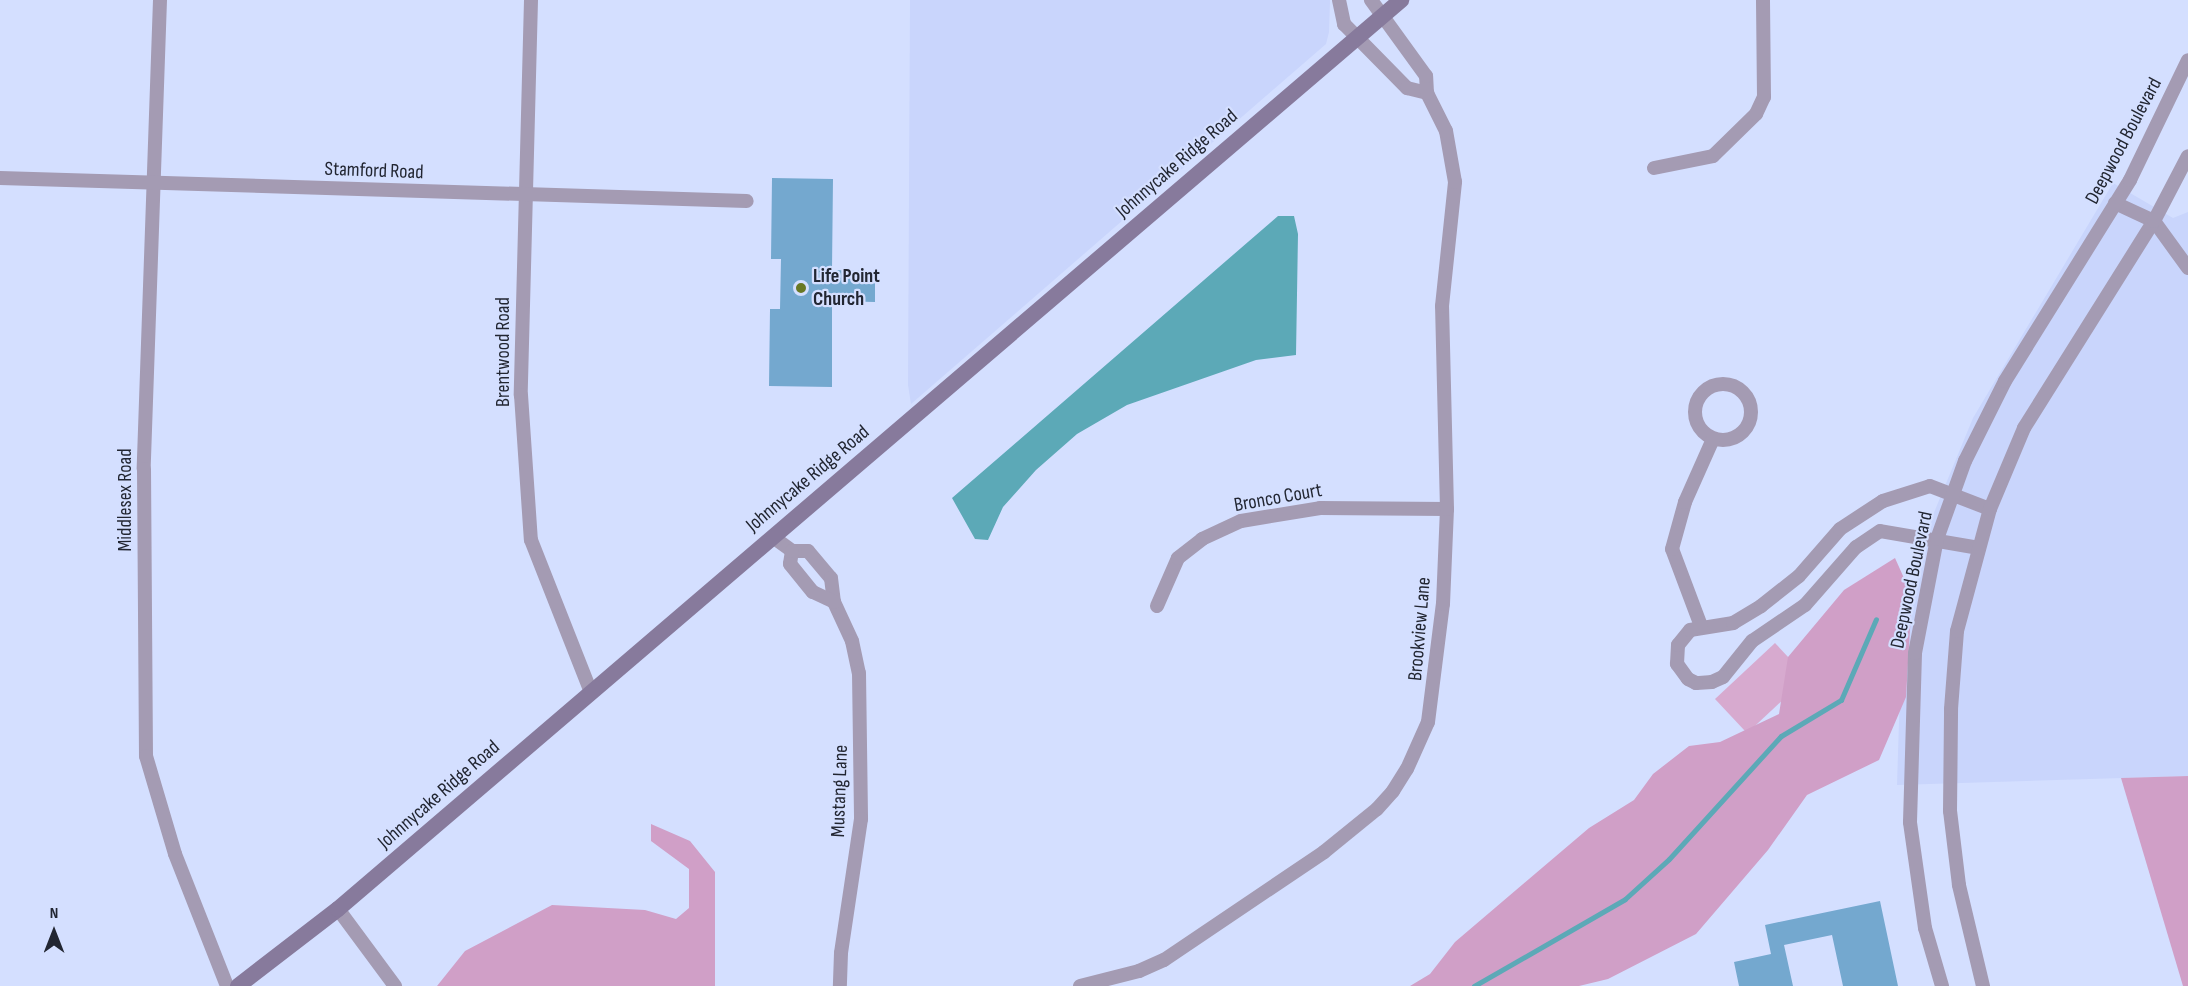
<!DOCTYPE html>
<html>
<head>
<meta charset="utf-8">
<style>
  body { margin:0 }
  #map { position:relative; width:2188px; height:986px; overflow:hidden; background:#d4dfff; font-family:"Sofia Sans Condensed",sans-serif }
  div>[style] { position:absolute }
  [style*='--x'] { left:calc(var(--x)*1px); top:calc(var(--y)*1px); width:calc(var(--w)*1px); rotate:calc(var(--a)*1deg) }
  .built>* { inset:0; background:#c9d5fc }
  .green>* { inset:0; background:#d7aacf; transform-origin:0 0 }
  .forest>* { inset:0; background:#d09fc7 }
  .water>* { inset:0; background:#5ca9b7 }
  .stream>* { height:5px; margin:-2.5px; padding:0 2.5px; transform-origin:2.5px; border-radius:2.5px; background:#5ca9b7 }
  .building>* { inset:0; background:#74a8cf }
  .minor>* { height:14px; margin:-7px; padding:0 7px; transform-origin:7px; border-radius:7px; background:#a49bb3 }
  .minor>.ring { margin:-7px; padding:0; box-sizing:content-box; background:none; border:14px solid #a49bb3; border-radius:50% }
  .secondary>* { height:16px; margin:-8px; padding:0 8px; transform-origin:8px; border-radius:8px; background:#877a9c }
  .dots>* { width:16px; height:16px; translate:-50% -50%; box-sizing:border-box; border:3px solid #d4dfff; border-radius:50% }
  span { translate:-50% -50%; white-space:nowrap; text-align:center; line-height:1.15; -webkit-text-stroke:4.5px #d4dfff; paint-order:stroke }
  .street-label { font-size:20px; color:#222632 }
  .poi-label { font-size:20px; color:#222632; font-weight:700 }
  .left { translate:0 -50%; text-align:left }
  .north { position:absolute; left:24px; top:902px; width:60px; height:60px; -webkit-text-stroke:4px #d4dfff; paint-order:stroke; rotate:0deg; font-size:16px; font-weight:700; line-height:24px; text-align:center; color:#222632 }
  .north::after { content:''; display:block; margin:auto; width:21px; height:27px; background:#222632; clip-path:polygon(50% 0,100% 100%,50% 72%,0 100%) }
</style>
</head>
<body>
<div id="map">
  <div class="built">
    <i style="clip-path:polygon(910px 0,1330px 0,1329px 32px,1326px 44px,911px 404px,908px 385px)"></i>
    <i style="clip-path:polygon(2113px 183px,2173px 218px,2188px 212px,2188px 776px,1897px 785px,1900px 691px,1918px 571px,1933px 515px,1973px 418px)"></i>
  </div>
  <div class="green">
    <i style="left:1775px;top:643px;width:47px;height:82px;rotate:47deg"></i>
  </div>
  <div class="forest">
    <i style="clip-path:polygon(1895px 558px,1912px 596px,1906px 697px,1879px 760px,1807px 795px,1768px 850px,1696px 934px,1608px 979px,1579px 986px,1410px 986px,1430px 974px,1455px 942px,1589px 828px,1634px 800px,1653px 774px,1689px 746px,1720px 742px,1779px 714px,1788px 657px,1844px 590px)"></i>
    <i style="clip-path:polygon(2188px 776px,2188px 986px,2183px 986px,2121px 778px)"></i>
    <i style="clip-path:polygon(651px 824px,690px 841px,715px 872px,715px 986px,437px 986px,465px 951px,552px 905px,645px 910px,676px 919px,689px 908px,689px 869px,651px 841px)"></i>
  </div>
  <div class="water">
    <i style="clip-path:polygon(1278px 216px,1294px 216px,1298px 234px,1296px 355px,1256px 360px,1127px 405px,1077px 434px,1036px 470px,1003px 507px,988px 540px,975px 539px,952px 498px)"></i>
  </div>
  <div class="stream">
    <i style="--x:1474;--y:986;--w:174;--a:-29.9"></i>
    <i style="--x:1625;--y:899;--w:59;--a:-42.3"></i>
    <i style="--x:1669;--y:859;--w:166;--a:-47.7"></i>
    <i style="--x:1781;--y:736;--w:70;--a:-31"></i>
    <i style="--x:1841;--y:700;--w:88;--a:-66.6"></i>
  </div>
  <div class="building">
    <i style="clip-path:polygon(772px 178px,833px 179px,832px 270px,875px 271px,875px 302px,832px 301px,832px 387px,769px 386px,770px 309px,780px 309px,781px 259px,771px 259px)"></i>
    <i style="clip-path:polygon(1880px 901px,1898px 986px,1843px 986px,1832px 935px,1784px 945px,1793px 986px,1739px 986px,1734px 962px,1771px 954px,1765px 925px)"></i>
  </div>
  <div class="minor">
    <i style="--x:160;--y:0;--w:469;--a:92"></i>
    <i style="--x:144;--y:469;--w:287;--a:89.6"></i>
    <i style="--x:146;--y:756;--w:102;--a:73.5"></i>
    <i style="--x:175;--y:854;--w:142;--a:68.5"></i>
    <i style="--x:531;--y:0;--w:395;--a:91.5"></i>
    <i style="--x:521;--y:395;--w:145;--a:86.1"></i>
    <i style="--x:531;--y:540;--w:163;--a:68.5"></i>
    <i style="--x:1339;--y:0;--w:25;--a:78"></i>
    <i style="--x:1344;--y:24;--w:90;--a:45.5"></i>
    <i style="--x:1407;--y:88;--w:21;--a:14"></i>
    <i style="--x:1654;--y:168;--w:60;--a:-11.5"></i>
    <i style="--x:1713;--y:156;--w:60;--a:-44.3"></i>
    <i style="--x:1756;--y:114;--w:19;--a:-65"></i>
    <i style="--x:1764;--y:97;--w:97;--a:-90.6"></i>
    <i style="--x:0;--y:178;--w:747;--a:1.76"></i>
    <i style="--x:2115;--y:203;--w:43;--a:24.8"></i>
    <i style="--x:2154;--y:221;--w:58;--a:54.1"></i>
    <i class="ring" style="left:1695px;top:384px;width:42px;height:42px"></i>
    <i style="--x:773;--y:537;--w:24;--a:36"></i>
    <i style="--x:792;--y:551;--w:16;--a:0"></i>
    <i style="--x:808;--y:551;--w:35;--a:50"></i>
    <i style="--x:831;--y:578;--w:24;--a:83"></i>
    <i style="--x:834;--y:602;--w:43;--a:65.2"></i>
    <i style="--x:852;--y:641;--w:33;--a:78"></i>
    <i style="--x:859;--y:673;--w:146;--a:89.2"></i>
    <i style="--x:861;--y:819;--w:135;--a:98.5"></i>
    <i style="--x:841;--y:953;--w:33;--a:92"></i>
    <i style="--x:1979;--y:548;--w:100;--a:-170.3"></i>
    <i style="--x:1880;--y:531;--w:29;--a:146"></i>
    <i style="--x:1856;--y:547;--w:77;--a:131.3"></i>
    <i style="--x:1805;--y:605;--w:64;--a:145.8"></i>
    <i style="--x:1752;--y:641;--w:46;--a:128.9"></i>
    <i style="--x:1723;--y:677;--w:12;--a:156"></i>
    <i style="--x:1712;--y:682;--w:16;--a:176"></i>
    <i style="--x:1696;--y:683;--w:9;--a:-153"></i>
    <i style="--x:1688;--y:679;--w:19;--a:-126"></i>
    <i style="--x:1677;--y:664;--w:19;--a:-87"></i>
    <i style="--x:1678;--y:645;--w:19;--a:-51"></i>
    <i style="--x:1690;--y:630;--w:44;--a:-9.2"></i>
    <i style="--x:1733;--y:623;--w:33;--a:-31"></i>
    <i style="--x:1761;--y:606;--w:48;--a:-38.3"></i>
    <i style="--x:1799;--y:576;--w:62;--a:-48.9"></i>
    <i style="--x:1840;--y:529;--w:51;--a:-33.1"></i>
    <i style="--x:1883;--y:501;--w:49;--a:-17.7"></i>
    <i style="--x:1930;--y:486;--w:64;--a:21"></i>
    <i style="--x:792;--y:551;--w:13;--a:99"></i>
    <i style="--x:790;--y:564;--w:36;--a:51"></i>
    <i style="--x:813;--y:592;--w:23;--a:25"></i>
    <i style="--x:1157;--y:606;--w:52;--a:-66.4"></i>
    <i style="--x:1178;--y:558;--w:31;--a:-38"></i>
    <i style="--x:1202;--y:539;--w:43;--a:-24.8"></i>
    <i style="--x:1241;--y:521;--w:80;--a:-9.3"></i>
    <i style="--x:1320;--y:508;--w:127;--a:0.5"></i>
    <i style="--x:1701;--y:626;--w:82;--a:-110.6"></i>
    <i style="--x:1672;--y:549;--w:49;--a:-74.5"></i>
    <i style="--x:1685;--y:502;--w:69;--a:-66"></i>
    <i style="--x:338;--y:909;--w:96;--a:53.5"></i>
    <i style="--x:1080;--y:986;--w:61;--a:-14.3"></i>
    <i style="--x:1139;--y:971;--w:27;--a:-24"></i>
    <i style="--x:1164;--y:960;--w:193;--a:-34"></i>
    <i style="--x:1324;--y:852;--w:68;--a:-39.1"></i>
    <i style="--x:1377;--y:809;--w:24;--a:-48"></i>
    <i style="--x:1393;--y:791;--w:26;--a:-58"></i>
    <i style="--x:1407;--y:769;--w:51;--a:-65.9"></i>
    <i style="--x:1428;--y:722;--w:119;--a:-82.8"></i>
    <i style="--x:1443;--y:604;--w:95;--a:-87.6"></i>
    <i style="--x:1447;--y:509;--w:203;--a:-91.4"></i>
    <i style="--x:1442;--y:306;--w:125;--a:-84"></i>
    <i style="--x:1455;--y:182;--w:52;--a:-100"></i>
    <i style="--x:1446;--y:131;--w:42;--a:-116.6"></i>
    <i style="--x:1427;--y:93;--w:17;--a:-93"></i>
    <i style="--x:1426;--y:76;--w:94;--a:-125.9"></i>
    <i style="--x:1942;--y:986;--w:60;--a:-106.3"></i>
    <i style="--x:1925;--y:928;--w:107;--a:-98.1"></i>
    <i style="--x:1910;--y:822;--w:169;--a:-88.3"></i>
    <i style="--x:1915;--y:653;--w:116;--a:-79.1"></i>
    <i style="--x:1937;--y:539;--w:83;--a:-70.3"></i>
    <i style="--x:1965;--y:461;--w:89;--a:-63.4"></i>
    <i style="--x:2005;--y:381;--w:237;--a:-58.1"></i>
    <i style="--x:2130;--y:180;--w:133;--a:-64.2"></i>
    <i style="--x:1983;--y:986;--w:104;--a:-103.4"></i>
    <i style="--x:1959;--y:885;--w:75;--a:-96.9"></i>
    <i style="--x:1950;--y:811;--w:102;--a:-89.4"></i>
    <i style="--x:1951;--y:709;--w:78;--a:-85.6"></i>
    <i style="--x:1957;--y:631;--w:126;--a:-74.9"></i>
    <i style="--x:1990;--y:509;--w:88;--a:-67.2"></i>
    <i style="--x:2024;--y:428;--w:244;--a:-57.9"></i>
    <i style="--x:2154;--y:221;--w:73;--a:-62.4"></i>
  </div>
  <div class="secondary">
    <i style="--x:238;--y:986;--w:126;--a:-37.6"></i>
    <i style="--x:338;--y:909;--w:1399;--a:-40.53"></i>
  </div>
  <div class="dots">
    <i style="left:801px;top:288px;background:#697825"></i>
  </div>
  <div class="street-label">
    <span style="left:2124px;top:141px;rotate:-62deg">Deepwood Boulevard</span>
    <span style="left:1177px;top:164px;rotate:-41deg">Johnnycake Ridge Road</span>
    <span style="left:374px;top:171px;rotate:2deg">Stamford Road</span>
    <span style="left:503px;top:352px;rotate:-90deg">Brentwood Road</span>
    <span style="left:808px;top:479px;rotate:-40deg">Johnnycake Ridge Road</span>
    <span style="left:1278px;top:498px;rotate:-10deg">Bronco Court</span>
    <span style="left:125px;top:500px;rotate:-90deg">Middlesex Road</span>
    <span style="left:1912px;top:580px;rotate:-78deg">Deepwood Boulevard</span>
    <span style="left:1420px;top:629px;rotate:-85deg">Brookview Lane</span>
    <span style="left:840px;top:791px;rotate:-88deg">Mustang Lane</span>
    <span style="left:439px;top:795px;rotate:-41deg">Johnnycake Ridge Road</span>
  </div>
  <div class="poi-label">
    <span class="left" style="left:813px;top:288px">Life Point<br>Church</span>
  </div>
  <div class="north">N</div>
</div>
</body>
</html>
